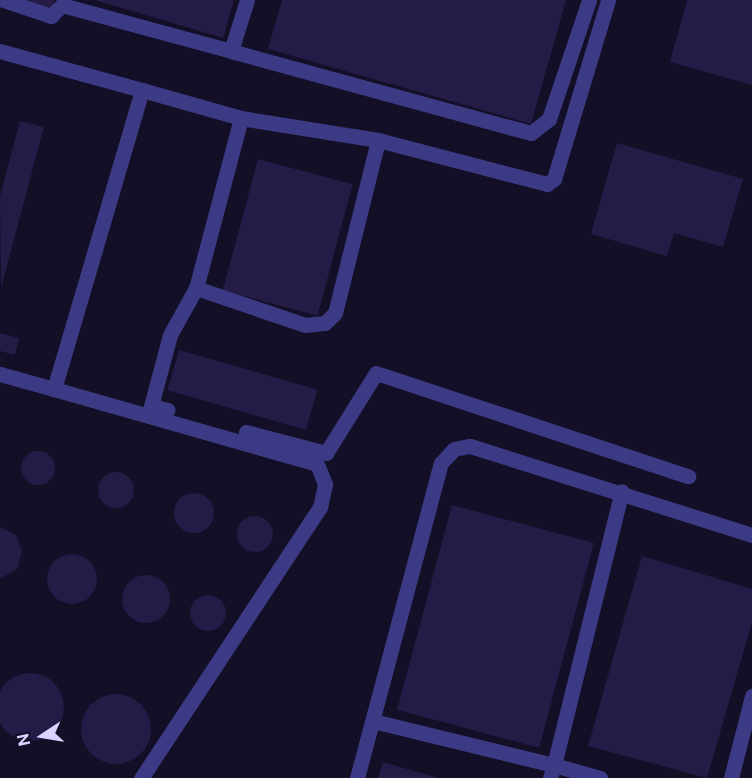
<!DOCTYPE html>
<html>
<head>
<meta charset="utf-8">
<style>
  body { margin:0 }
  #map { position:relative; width:752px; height:778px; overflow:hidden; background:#130f26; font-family:"Public Sans",sans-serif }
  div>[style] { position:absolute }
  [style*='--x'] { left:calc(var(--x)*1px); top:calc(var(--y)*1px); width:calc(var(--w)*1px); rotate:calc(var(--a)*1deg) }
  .building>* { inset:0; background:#241b47; transform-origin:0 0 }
  .round { border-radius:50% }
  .minor>* { height:15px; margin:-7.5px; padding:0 7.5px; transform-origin:7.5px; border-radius:7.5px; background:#3d3a85 }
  span { translate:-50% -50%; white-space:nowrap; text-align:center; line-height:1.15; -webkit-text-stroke:4.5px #130f26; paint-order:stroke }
  .north { position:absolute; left:12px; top:706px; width:60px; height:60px; -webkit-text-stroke:4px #130f26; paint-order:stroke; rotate:258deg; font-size:16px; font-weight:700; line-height:24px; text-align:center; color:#d9d4ff }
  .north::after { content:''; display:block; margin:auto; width:21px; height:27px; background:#d9d4ff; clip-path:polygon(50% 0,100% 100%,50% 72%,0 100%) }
</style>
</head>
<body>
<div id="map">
  <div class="building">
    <i style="clip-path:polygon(11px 0,54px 0,50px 13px)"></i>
    <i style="clip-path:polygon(95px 0,234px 0,223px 38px)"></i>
    <i style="clip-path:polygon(282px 0,566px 0,531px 124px,268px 49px)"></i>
    <i style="clip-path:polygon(687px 0,752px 0,752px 85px,670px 62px)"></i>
    <i style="clip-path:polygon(20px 121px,44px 127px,1px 288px,0 196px)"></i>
    <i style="clip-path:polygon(617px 143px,743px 179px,723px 247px,674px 233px,667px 256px,591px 234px)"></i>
    <i style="left:258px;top:159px;width:98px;height:136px;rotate:15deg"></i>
    <i style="clip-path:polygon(0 333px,19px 338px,15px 355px,0 351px)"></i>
    <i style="left:179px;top:350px;width:144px;height:42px;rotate:16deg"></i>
    <i class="round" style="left:21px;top:451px;width:34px;height:34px"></i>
    <i class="round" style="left:98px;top:472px;width:36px;height:36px"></i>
    <i class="round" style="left:174px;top:493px;width:40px;height:40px"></i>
    <i style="left:452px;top:505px;width:147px;height:212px;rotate:15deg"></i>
    <i class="round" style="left:237px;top:516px;width:36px;height:36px"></i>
    <i style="clip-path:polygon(0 527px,16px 535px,22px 551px,18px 568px,0 579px)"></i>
    <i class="round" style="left:47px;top:554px;width:50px;height:50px"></i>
    <i style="clip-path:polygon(642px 556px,752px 589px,752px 622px,707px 778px,588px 746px)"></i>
    <i class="round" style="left:122px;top:575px;width:48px;height:48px"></i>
    <i class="round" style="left:190px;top:595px;width:36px;height:36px"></i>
    <i class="round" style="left:-4px;top:673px;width:68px;height:68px"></i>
    <i class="round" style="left:81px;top:694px;width:70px;height:70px"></i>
    <i style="clip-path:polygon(383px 762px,435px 777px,435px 778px,378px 778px)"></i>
  </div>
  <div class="minor">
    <i style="--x:3;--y:0;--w:51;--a:18.4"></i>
    <i style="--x:51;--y:16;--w:16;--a:-45"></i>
    <i style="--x:62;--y:5;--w:175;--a:15.2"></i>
    <i style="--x:247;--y:0;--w:53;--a:107.4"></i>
    <i style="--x:231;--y:51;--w:311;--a:15.3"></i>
    <i style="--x:531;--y:133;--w:23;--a:-38"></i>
    <i style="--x:549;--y:119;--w:126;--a:-71.4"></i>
    <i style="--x:0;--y:51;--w:147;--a:15.4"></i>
    <i style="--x:142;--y:90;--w:312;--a:106.4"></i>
    <i style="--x:54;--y:389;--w:273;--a:15.9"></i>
    <i style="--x:317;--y:464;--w:22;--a:68"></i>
    <i style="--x:325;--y:484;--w:24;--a:102"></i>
    <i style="--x:320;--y:507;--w:325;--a:123.4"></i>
    <i style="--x:142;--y:90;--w:103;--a:15.8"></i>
    <i style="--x:241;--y:118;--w:176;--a:104.8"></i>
    <i style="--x:196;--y:288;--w:54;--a:119"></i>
    <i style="--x:170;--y:335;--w:73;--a:105"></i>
    <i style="--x:151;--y:406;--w:17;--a:13"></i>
    <i style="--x:378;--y:140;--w:175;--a:14.6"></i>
    <i style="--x:547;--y:184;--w:9;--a:-36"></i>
    <i style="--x:554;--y:179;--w:187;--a:-73.2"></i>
    <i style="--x:196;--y:288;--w:115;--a:18.7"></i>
    <i style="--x:305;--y:325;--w:20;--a:-6"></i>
    <i style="--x:325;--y:323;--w:14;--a:-45"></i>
    <i style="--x:335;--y:313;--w:178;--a:-76"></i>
    <i style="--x:378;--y:140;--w:139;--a:-170.9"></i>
    <i style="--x:0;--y:374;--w:56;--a:15.5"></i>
    <i style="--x:246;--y:432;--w:83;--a:14.7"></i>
    <i style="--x:326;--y:453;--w:94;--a:-58"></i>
    <i style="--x:376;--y:373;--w:329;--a:18.3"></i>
    <i style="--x:373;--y:721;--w:186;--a:13.7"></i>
    <i style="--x:554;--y:765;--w:282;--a:-76.1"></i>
    <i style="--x:357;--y:778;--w:326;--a:-75.1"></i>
    <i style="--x:441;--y:463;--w:19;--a:-47"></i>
    <i style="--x:454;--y:449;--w:16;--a:-11"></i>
    <i style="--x:470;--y:446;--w:296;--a:17.5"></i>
    <i style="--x:550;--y:778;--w:14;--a:-73"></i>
    <i style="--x:554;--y:765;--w:48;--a:15.8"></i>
    <i style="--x:731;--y:778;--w:85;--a:-75.6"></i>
  </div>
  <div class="north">N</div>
</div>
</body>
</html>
